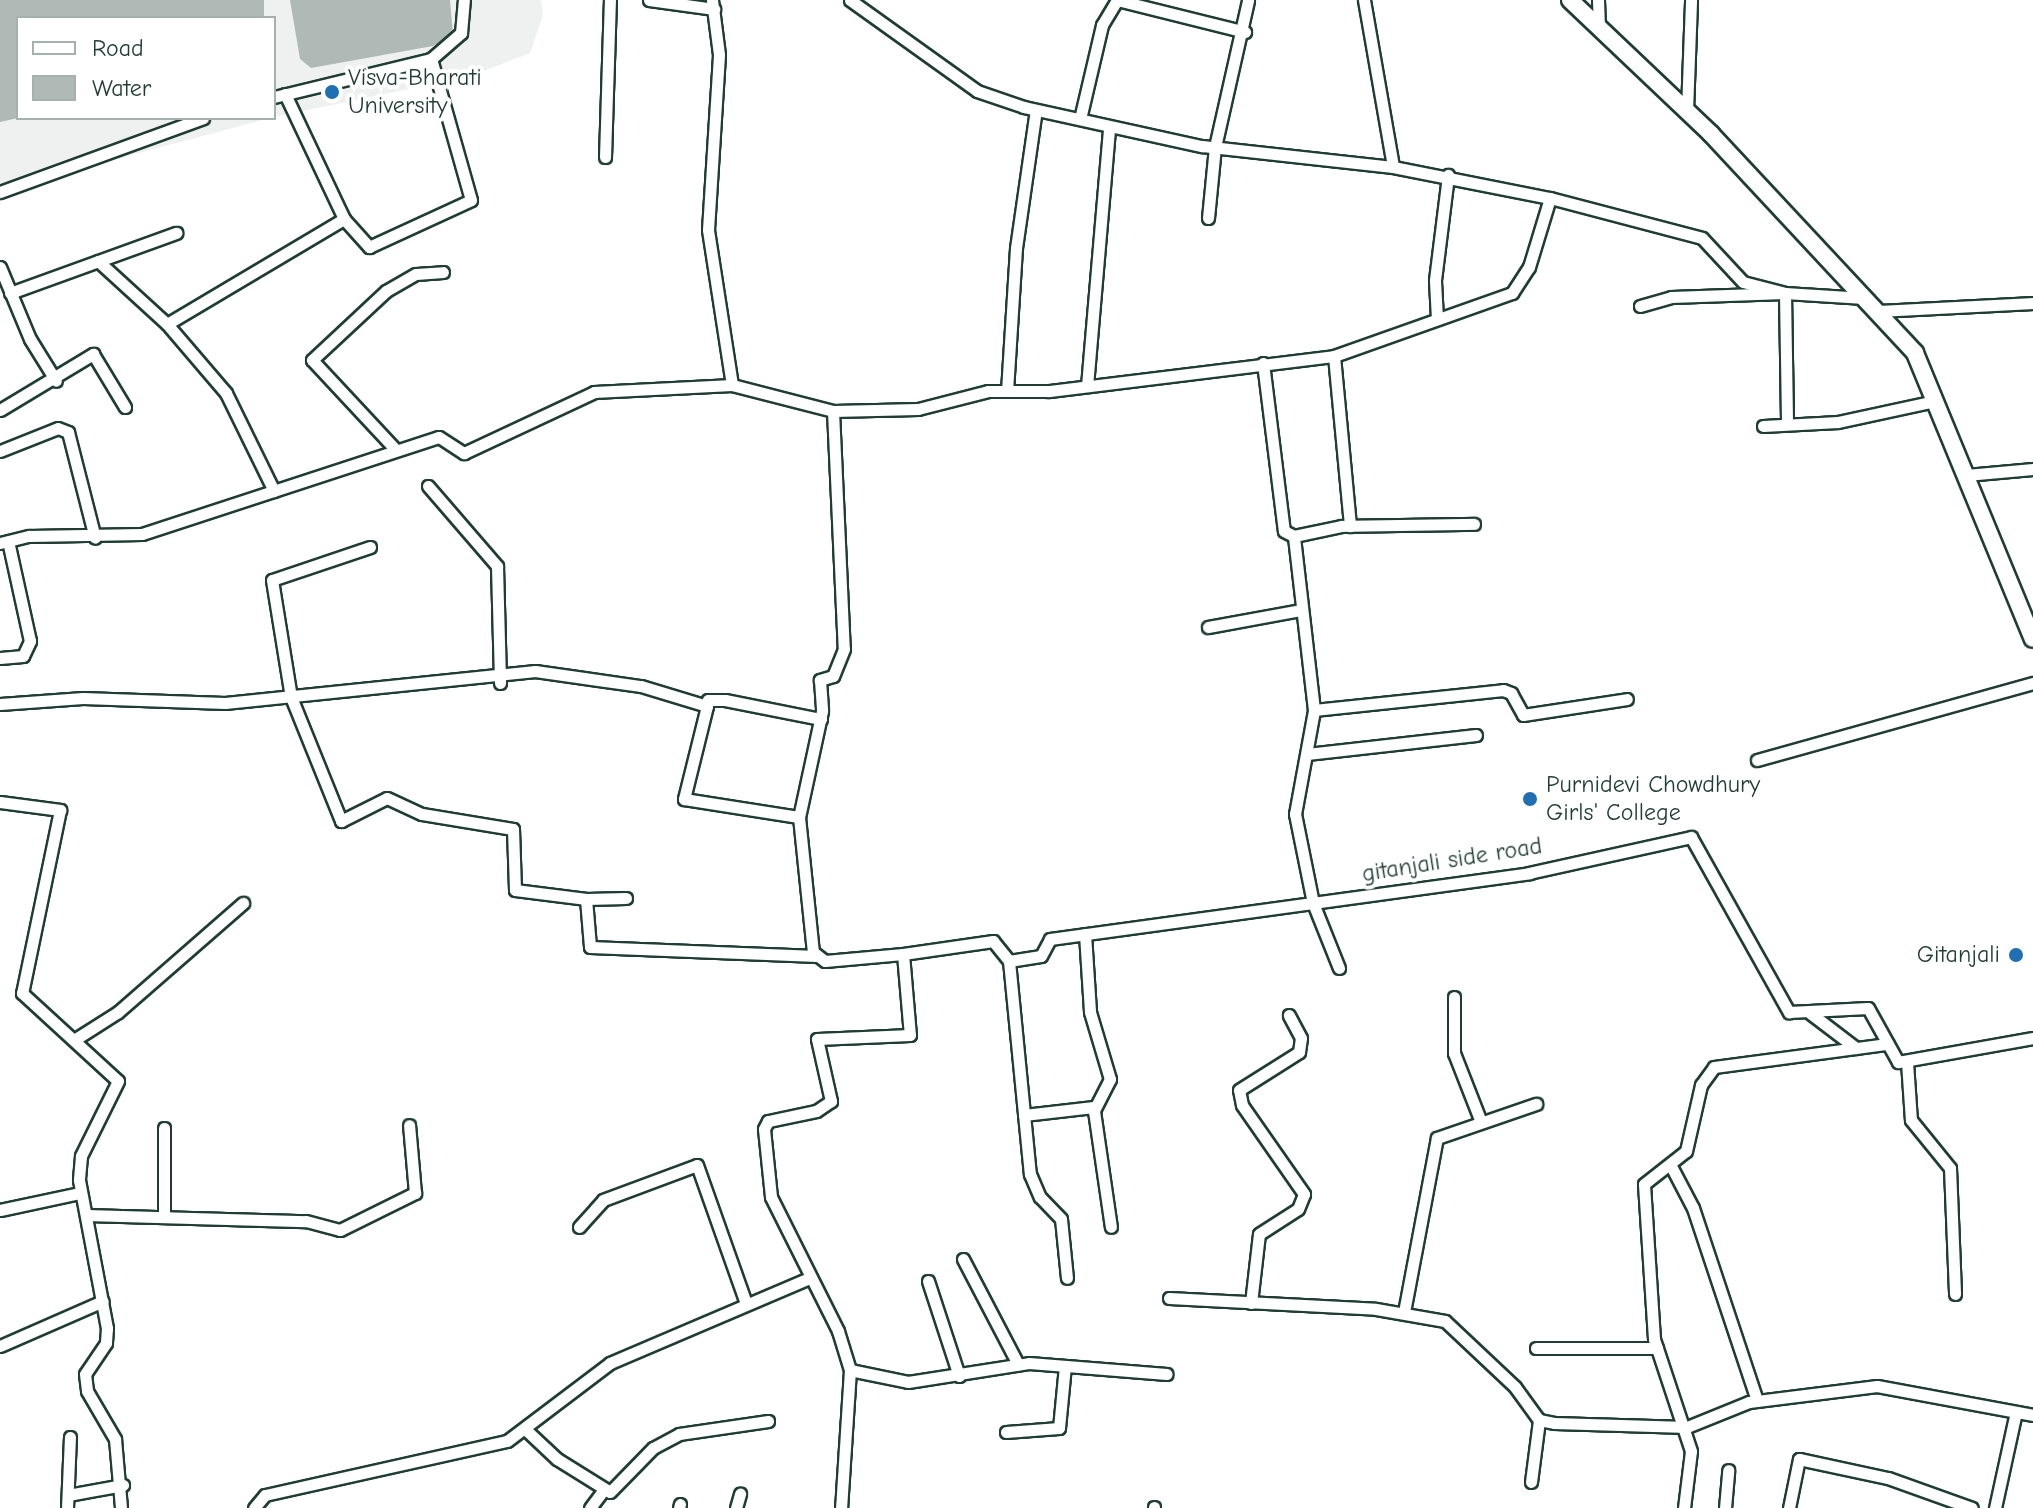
<!DOCTYPE html>
<html>
<head>
<meta charset="utf-8">
<style>
  body { margin:0 }
  #map { position:relative; width:2033px; height:1508px; overflow:hidden; background:#fff; font-family:"Comic Neue",sans-serif }
  div>[style] { position:absolute }
  [style*='--x'] { left:calc(var(--x)*1px); top:calc(var(--y)*1px); width:calc(var(--w)*1px); rotate:calc(var(--a)*1deg) }
  .built>* { inset:0; background:#eef1f0 }
  .water>* { inset:0; background:#afbab7 }
  .roads { filter:drop-shadow(2px 0 #1f3d34) drop-shadow(-2px 0 #1f3d34) drop-shadow(0 2px #1f3d34) drop-shadow(0 -2px #1f3d34) }
  .street>* { height:11px; margin:-5.5px; padding:0 5.5px; transform-origin:5.5px; border-radius:5.5px; background:#fff }
  .secondary>* { height:16px; margin:-8px; padding:0 8px; transform-origin:8px; border-radius:8px; background:#fff }
  .dots>* { width:22px; height:22px; translate:-50% -50%; box-sizing:border-box; border:4px solid #fff; border-radius:50% }
  span { translate:-50% -50%; white-space:nowrap; text-align:center; line-height:1.15; -webkit-text-stroke:8px #fff; paint-order:stroke }
  .poi-label { font-size:24px; color:#1f3d34 }
  .left { translate:0 -50%; text-align:left }
  .right { translate:-100% -50%; text-align:right }
  .street-label { font-size:24px; color:#1f3d34 }
  .legend { position:absolute; left:16px; top:16px; width:260px; height:104px; box-sizing:border-box; background:#fff; border:2px solid #a5b1ae; margin:0; padding:10px 14px; list-style:none; font-size:24px; color:#1f3d34 }
  .legend li { display:flex; align-items:center; gap:16px; height:40px }
  .legend b { width:40px; border:2px solid #a5b1ae }
</style>
</head>
<body>
<div id="map">
  <div class="built">
    <i style="clip-path:polygon(0 0,541px 0,543px 15px,530px 53px,471px 76px,274px 117px,274px 18px,18px 18px,18px 118px,270px 118px,0 190px)"></i>
  </div>
  <div class="water">
    <i style="clip-path:polygon(0 0,264px 0,264px 18px,18px 18px,18px 118px,0 122px)"></i>
    <i style="clip-path:polygon(290px 0,450px 0,453px 35px,433px 46px,311px 68px,300px 59px)"></i>
  </div>
  <div class="roads">
    <div class="street">
      <i style="--x:649;--y:0;--w:66;--a:7.9"></i>
      <i style="--x:712;--y:0;--w:55;--a:82.7"></i>
      <i style="--x:719;--y:55;--w:175;--a:93.6"></i>
      <i style="--x:708;--y:230;--w:157;--a:81.2"></i>
      <i style="--x:732;--y:385;--w:104;--a:14.4"></i>
      <i style="--x:833;--y:411;--w:238;--a:87.4"></i>
      <i style="--x:844;--y:649;--w:29;--a:112"></i>
      <i style="--x:833;--y:676;--w:14;--a:163"></i>
      <i style="--x:820;--y:680;--w:31;--a:86"></i>
      <i style="--x:822;--y:711;--w:108;--a:102.2"></i>
      <i style="--x:799;--y:817;--w:136;--a:84.1"></i>
      <i style="--x:813;--y:952;--w:15;--a:37"></i>
      <i style="--x:825;--y:961;--w:78;--a:-5.1"></i>
      <i style="--x:903;--y:954;--w:81;--a:85.1"></i>
      <i style="--x:910;--y:1035;--w:93;--a:177.5"></i>
      <i style="--x:817;--y:1039;--w:64;--a:77.3"></i>
      <i style="--x:831;--y:1101;--w:18;--a:146"></i>
      <i style="--x:816;--y:1111;--w:49;--a:168.2"></i>
      <i style="--x:768;--y:1121;--w:9;--a:117"></i>
      <i style="--x:764;--y:1129;--w:68;--a:84.1"></i>
      <i style="--x:771;--y:1197;--w:150;--a:63.4"></i>
      <i style="--x:838;--y:1331;--w:41;--a:72.9"></i>
      <i style="--x:850;--y:1370;--w:138;--a:93.7"></i>
      <i style="--x:850;--y:0;--w:156;--a:35.6"></i>
      <i style="--x:977;--y:91;--w:50;--a:18.8"></i>
      <i style="--x:1024;--y:107;--w:182;--a:12.4"></i>
      <i style="--x:1202;--y:146;--w:192;--a:6.3"></i>
      <i style="--x:1393;--y:167;--w:160;--a:11.2"></i>
      <i style="--x:1550;--y:198;--w:157;--a:14.7"></i>
      <i style="--x:1702;--y:238;--w:60;--a:47"></i>
      <i style="--x:1743;--y:282;--w:43;--a:14.7"></i>
      <i style="--x:1785;--y:293;--w:79;--a:3.6"></i>
      <i style="--x:1364;--y:0;--w:169;--a:80.1"></i>
      <i style="--x:1598;--y:0;--w:28;--a:88"></i>
      <i style="--x:285;--y:94;--w:138;--a:64.7"></i>
      <i style="--x:344;--y:219;--w:38;--a:48"></i>
      <i style="--x:369;--y:247;--w:112;--a:-24.7"></i>
      <i style="--x:471;--y:200;--w:147;--a:-105.8"></i>
      <i style="--x:274;--y:97;--w:162;--a:-13.6"></i>
      <i style="--x:431;--y:59;--w:40;--a:-41"></i>
      <i style="--x:461;--y:33;--w:33;--a:-85"></i>
      <i style="--x:1687;--y:111;--w:111;--a:-87.9"></i>
      <i style="--x:1080;--y:119;--w:97;--a:-76.8"></i>
      <i style="--x:1102;--y:25;--w:29;--a:-59"></i>
      <i style="--x:1117;--y:0;--w:132;--a:14"></i>
      <i style="--x:605;--y:157;--w:157;--a:-88.2"></i>
      <i style="--x:0;--y:192;--w:216;--a:-20"></i>
      <i style="--x:1208;--y:218;--w:71;--a:-84.4"></i>
      <i style="--x:1215;--y:147;--w:151;--a:-77.3"></i>
      <i style="--x:98;--y:261;--w:93;--a:42.4"></i>
      <i style="--x:167;--y:324;--w:91;--a:49.5"></i>
      <i style="--x:226;--y:393;--w:109;--a:63.9"></i>
      <i style="--x:0;--y:267;--w:78;--a:67.4"></i>
      <i style="--x:30;--y:339;--w:49;--a:58.2"></i>
      <i style="--x:10;--y:293;--w:177;--a:-19.9"></i>
      <i style="--x:1640;--y:306;--w:32;--a:-16"></i>
      <i style="--x:1671;--y:297;--w:114;--a:-2"></i>
      <i style="--x:1785;--y:293;--w:131;--a:89.1"></i>
      <i style="--x:1879;--y:311;--w:154;--a:-3"></i>
      <i style="--x:1437;--y:319;--w:39;--a:-93"></i>
      <i style="--x:1435;--y:280;--w:106;--a:-82.9"></i>
      <i style="--x:167;--y:324;--w:206;--a:-30.7"></i>
      <i style="--x:1334;--y:356;--w:171;--a:84.6"></i>
      <i style="--x:1263;--y:363;--w:169;--a:82.9"></i>
      <i style="--x:1284;--y:531;--w:11;--a:27"></i>
      <i style="--x:1087;--y:386;--w:260;--a:-85.1"></i>
      <i style="--x:1007;--y:391;--w:143;--a:-86.4"></i>
      <i style="--x:1016;--y:248;--w:139;--a:-81.8"></i>
      <i style="--x:0;--y:410;--w:109;--a:-31.1"></i>
      <i style="--x:93;--y:354;--w:62;--a:58.9"></i>
      <i style="--x:833;--y:411;--w:85;--a:-1.3"></i>
      <i style="--x:918;--y:409;--w:72;--a:-14.4"></i>
      <i style="--x:988;--y:391;--w:61;--a:0"></i>
      <i style="--x:1049;--y:391;--w:287;--a:-7"></i>
      <i style="--x:1334;--y:356;--w:189;--a:-19.5"></i>
      <i style="--x:1512;--y:293;--w:31;--a:-57"></i>
      <i style="--x:1529;--y:267;--w:72;--a:-73.1"></i>
      <i style="--x:1763;--y:426;--w:75;--a:-3.1"></i>
      <i style="--x:1838;--y:422;--w:99;--a:-12.2"></i>
      <i style="--x:396;--y:450;--w:123;--a:-133"></i>
      <i style="--x:312;--y:360;--w:101;--a:-43"></i>
      <i style="--x:386;--y:291;--w:34;--a:-30"></i>
      <i style="--x:416;--y:274;--w:27;--a:-4"></i>
      <i style="--x:0;--y:451;--w:62;--a:-21.6"></i>
      <i style="--x:58;--y:428;--w:11;--a:22"></i>
      <i style="--x:68;--y:432;--w:109;--a:75.7"></i>
      <i style="--x:1966;--y:475;--w:67;--a:-5.1"></i>
      <i style="--x:428;--y:486;--w:106;--a:49.2"></i>
      <i style="--x:497;--y:566;--w:117;--a:88.5"></i>
      <i style="--x:0;--y:543;--w:30;--a:-14"></i>
      <i style="--x:29;--y:536;--w:113;--a:-1"></i>
      <i style="--x:142;--y:534;--w:312;--a:-18.1"></i>
      <i style="--x:439;--y:437;--w:30;--a:33"></i>
      <i style="--x:464;--y:453;--w:144;--a:-25.1"></i>
      <i style="--x:594;--y:392;--w:138;--a:-2.9"></i>
      <i style="--x:370;--y:547;--w:103;--a:161.4"></i>
      <i style="--x:272;--y:580;--w:119;--a:80.8"></i>
      <i style="--x:291;--y:697;--w:134;--a:68"></i>
      <i style="--x:341;--y:821;--w:51;--a:-26.6"></i>
      <i style="--x:387;--y:798;--w:38;--a:25"></i>
      <i style="--x:422;--y:814;--w:92;--a:9.4"></i>
      <i style="--x:513;--y:829;--w:61;--a:88.1"></i>
      <i style="--x:515;--y:890;--w:72;--a:7.2"></i>
      <i style="--x:586;--y:899;--w:48;--a:85.2"></i>
      <i style="--x:590;--y:947;--w:227;--a:2.3"></i>
      <i style="--x:1208;--y:627;--w:95;--a:-10.4"></i>
      <i style="--x:0;--y:658;--w:23;--a:-5"></i>
      <i style="--x:23;--y:656;--w:17;--a:-65"></i>
      <i style="--x:30;--y:641;--w:102;--a:-102.4"></i>
      <i style="--x:0;--y:704;--w:83;--a:-4.1"></i>
      <i style="--x:83;--y:698;--w:142;--a:2"></i>
      <i style="--x:225;--y:703;--w:312;--a:-5.9"></i>
      <i style="--x:535;--y:671;--w:107;--a:8.1"></i>
      <i style="--x:641;--y:686;--w:69;--a:16.9"></i>
      <i style="--x:707;--y:706;--w:96;--a:103.9"></i>
      <i style="--x:684;--y:799;--w:116;--a:8.9"></i>
      <i style="--x:707;--y:706;--w:6;--a:-81"></i>
      <i style="--x:708;--y:700;--w:17;--a:0"></i>
      <i style="--x:725;--y:700;--w:98;--a:11.2"></i>
      <i style="--x:1314;--y:710;--w:190;--a:-6"></i>
      <i style="--x:1503;--y:690;--w:9;--a:21"></i>
      <i style="--x:1511;--y:693;--w:25;--a:61"></i>
      <i style="--x:1523;--y:715;--w:105;--a:-8.7"></i>
      <i style="--x:1307;--y:754;--w:170;--a:-6.4"></i>
      <i style="--x:1757;--y:760;--w:287;--a:-15.6"></i>
      <i style="--x:0;--y:802;--w:61;--a:7.6"></i>
      <i style="--x:60;--y:810;--w:187;--a:101.7"></i>
      <i style="--x:22;--y:993;--w:130;--a:42.5"></i>
      <i style="--x:118;--y:1081;--w:84;--a:116.3"></i>
      <i style="--x:81;--y:1156;--w:24;--a:95"></i>
      <i style="--x:79;--y:1180;--w:151;--a:79.3"></i>
      <i style="--x:107;--y:1328;--w:15;--a:94"></i>
      <i style="--x:106;--y:1343;--w:37;--a:124"></i>
      <i style="--x:85;--y:1374;--w:17;--a:83"></i>
      <i style="--x:87;--y:1391;--w:56;--a:59.7"></i>
      <i style="--x:115;--y:1439;--w:69;--a:85"></i>
      <i style="--x:586;--y:899;--w:40;--a:-1.4"></i>
      <i style="--x:1085;--y:934;--w:78;--a:86.3"></i>
      <i style="--x:1090;--y:1012;--w:70;--a:73.4"></i>
      <i style="--x:1110;--y:1079;--w:36;--a:117"></i>
      <i style="--x:1094;--y:1111;--w:117;--a:81.7"></i>
      <i style="--x:903;--y:954;--w:91;--a:-8.2"></i>
      <i style="--x:993;--y:941;--w:26;--a:51"></i>
      <i style="--x:1009;--y:961;--w:32;--a:-9"></i>
      <i style="--x:1041;--y:956;--w:19;--a:-62"></i>
      <i style="--x:1050;--y:939;--w:484;--a:-7.8"></i>
      <i style="--x:1529;--y:873;--w:166;--a:-12.5"></i>
      <i style="--x:1691;--y:837;--w:201;--a:60.8"></i>
      <i style="--x:1789;--y:1012;--w:79;--a:-2.9"></i>
      <i style="--x:1868;--y:1008;--w:62;--a:60.9"></i>
      <i style="--x:1898;--y:1062;--w:137;--a:-10.1"></i>
      <i style="--x:1009;--y:961;--w:214;--a:84.4"></i>
      <i style="--x:1030;--y:1174;--w:25;--a:67"></i>
      <i style="--x:1040;--y:1197;--w:30;--a:46"></i>
      <i style="--x:1061;--y:1219;--w:59;--a:84.2"></i>
      <i style="--x:1339;--y:968;--w:70;--a:-111.8"></i>
      <i style="--x:1313;--y:903;--w:91;--a:-101.4"></i>
      <i style="--x:1295;--y:814;--w:106;--a:-79.6"></i>
      <i style="--x:1314;--y:710;--w:175;--a:-96.6"></i>
      <i style="--x:1294;--y:536;--w:48;--a:-12"></i>
      <i style="--x:1341;--y:526;--w:133;--a:-0.9"></i>
      <i style="--x:1454;--y:997;--w:56;--a:90"></i>
      <i style="--x:1454;--y:1053;--w:74;--a:68.6"></i>
      <i style="--x:1810;--y:1013;--w:58;--a:37.3"></i>
      <i style="--x:74;--y:1040;--w:52;--a:-32.5"></i>
      <i style="--x:118;--y:1012;--w:166;--a:-41.1"></i>
      <i style="--x:1907;--y:1062;--w:58;--a:86.1"></i>
      <i style="--x:1911;--y:1120;--w:62;--a:50.9"></i>
      <i style="--x:1950;--y:1168;--w:126;--a:87.7"></i>
      <i style="--x:1024;--y:1115;--w:70;--a:-6.5"></i>
      <i style="--x:1671;--y:1166;--w:47;--a:62.4"></i>
      <i style="--x:1693;--y:1208;--w:202;--a:71.6"></i>
      <i style="--x:0;--y:1210;--w:82;--a:-12"></i>
      <i style="--x:86;--y:1215;--w:220;--a:1.6"></i>
      <i style="--x:306;--y:1221;--w:35;--a:15"></i>
      <i style="--x:340;--y:1230;--w:84;--a:-26.3"></i>
      <i style="--x:415;--y:1193;--w:68;--a:-95"></i>
      <i style="--x:164;--y:1217;--w:89;--a:-90"></i>
      <i style="--x:579;--y:1227;--w:36;--a:-48"></i>
      <i style="--x:603;--y:1200;--w:100;--a:-20.4"></i>
      <i style="--x:697;--y:1165;--w:146;--a:70.5"></i>
      <i style="--x:963;--y:1259;--w:119;--a:62.4"></i>
      <i style="--x:928;--y:1281;--w:100;--a:71.9"></i>
      <i style="--x:1169;--y:1298;--w:207;--a:3"></i>
      <i style="--x:1376;--y:1309;--w:70;--a:9.9"></i>
      <i style="--x:1445;--y:1321;--w:96;--a:43.3"></i>
      <i style="--x:1515;--y:1387;--w:41;--a:54"></i>
      <i style="--x:1539;--y:1420;--w:15;--a:11"></i>
      <i style="--x:1554;--y:1423;--w:133;--a:1.7"></i>
      <i style="--x:1687;--y:1427;--w:67;--a:-22"></i>
      <i style="--x:1749;--y:1402;--w:129;--a:-7.1"></i>
      <i style="--x:1877;--y:1386;--w:159;--a:10.5"></i>
      <i style="--x:1251;--y:1303;--w:69;--a:-83.4"></i>
      <i style="--x:1259;--y:1234;--w:46;--a:-32.7"></i>
      <i style="--x:1298;--y:1209;--w:16;--a:-68"></i>
      <i style="--x:1304;--y:1194;--w:108;--a:-124.9"></i>
      <i style="--x:1242;--y:1105;--w:15;--a:-101"></i>
      <i style="--x:1239;--y:1090;--w:71;--a:-32.3"></i>
      <i style="--x:1299;--y:1052;--w:14;--a:-82"></i>
      <i style="--x:1301;--y:1038;--w:26;--a:-118"></i>
      <i style="--x:1404;--y:1312;--w:177;--a:-79.3"></i>
      <i style="--x:1437;--y:1138;--w:105;--a:-19"></i>
      <i style="--x:0;--y:1346;--w:112;--a:-23.6"></i>
      <i style="--x:1536;--y:1348;--w:121;--a:0"></i>
      <i style="--x:850;--y:1370;--w:59;--a:11.7"></i>
      <i style="--x:908;--y:1382;--w:122;--a:-8.9"></i>
      <i style="--x:1029;--y:1363;--w:138;--a:4.6"></i>
      <i style="--x:525;--y:1429;--w:44;--a:43.2"></i>
      <i style="--x:557;--y:1459;--w:62;--a:31.9"></i>
      <i style="--x:610;--y:1492;--w:62;--a:-45.7"></i>
      <i style="--x:653;--y:1448;--w:30;--a:-28"></i>
      <i style="--x:679;--y:1434;--w:90;--a:-8.3"></i>
      <i style="--x:1006;--y:1432;--w:53;--a:-4.3"></i>
      <i style="--x:1059;--y:1428;--w:62;--a:-84.5"></i>
      <i style="--x:1531;--y:1482;--w:63;--a:-82.6"></i>
      <i style="--x:68;--y:1495;--w:56;--a:-10.3"></i>
      <i style="--x:1154;--y:1507;--w:1;--a:90"></i>
      <i style="--x:67;--y:1508;--w:71;--a:-87.6"></i>
      <i style="--x:254;--y:1508;--w:17;--a:-50"></i>
      <i style="--x:265;--y:1495;--w:248;--a:-12.6"></i>
      <i style="--x:507;--y:1441;--w:129;--a:-37.1"></i>
      <i style="--x:610;--y:1363;--w:216;--a:-23.1"></i>
      <i style="--x:590;--y:1508;--w:20;--a:-53"></i>
      <i style="--x:679;--y:1508;--w:4;--a:-76"></i>
      <i style="--x:736;--y:1508;--w:15;--a:-74"></i>
      <i style="--x:1684;--y:1508;--w:57;--a:-83"></i>
      <i style="--x:1691;--y:1451;--w:118;--a:-108.3"></i>
      <i style="--x:1654;--y:1339;--w:155;--a:-93.7"></i>
      <i style="--x:1644;--y:1184;--w:53;--a:-38.2"></i>
      <i style="--x:1686;--y:1151;--w:68;--a:-77.2"></i>
      <i style="--x:1701;--y:1085;--w:22;--a:-54"></i>
      <i style="--x:1714;--y:1067;--w:175;--a:-7.6"></i>
      <i style="--x:1725;--y:1508;--w:38;--a:-85"></i>
      <i style="--x:1789;--y:1508;--w:50;--a:-78.5"></i>
      <i style="--x:1799;--y:1459;--w:91;--a:12.1"></i>
      <i style="--x:1888;--y:1478;--w:89;--a:19.7"></i>
      <i style="--x:1995;--y:1508;--w:98;--a:-77.7"></i>
    </div>
    <div class="secondary">
      <i style="--x:1570;--y:0;--w:195;--a:43.5"></i>
      <i style="--x:1711;--y:134;--w:299;--a:47"></i>
      <i style="--x:1915;--y:353;--w:309;--a:67.6"></i>
    </div>
  </div>
  <div class="dots">
    <i style="left:332px;top:92px;background:#1f6fb2"></i>
    <i style="left:1530px;top:799px;background:#1f6fb2"></i>
    <i style="left:2016px;top:955px;background:#1f6fb2"></i>
  </div>
  <div class="poi-label">
    <span class="left" style="left:348px;top:92px">Visva-Bharati<br>University</span>
    <span class="left" style="left:1546px;top:799px">Purnidevi Chowdhury<br>Girls' College</span>
    <span class="right" style="left:2000px;top:955px">Gitanjali</span>
  </div>
  <div class="street-label">
    <span style="left:1452px;top:860px;rotate:-9deg">gitanjali side road</span>
  </div>
  <ul class="legend">
  <li><b style="height:10px;background:#fff"></b>Road</li>
  <li><b style="height:22px;background:#afbab7"></b>Water</li>
  </ul>
</div>
</body>
</html>
